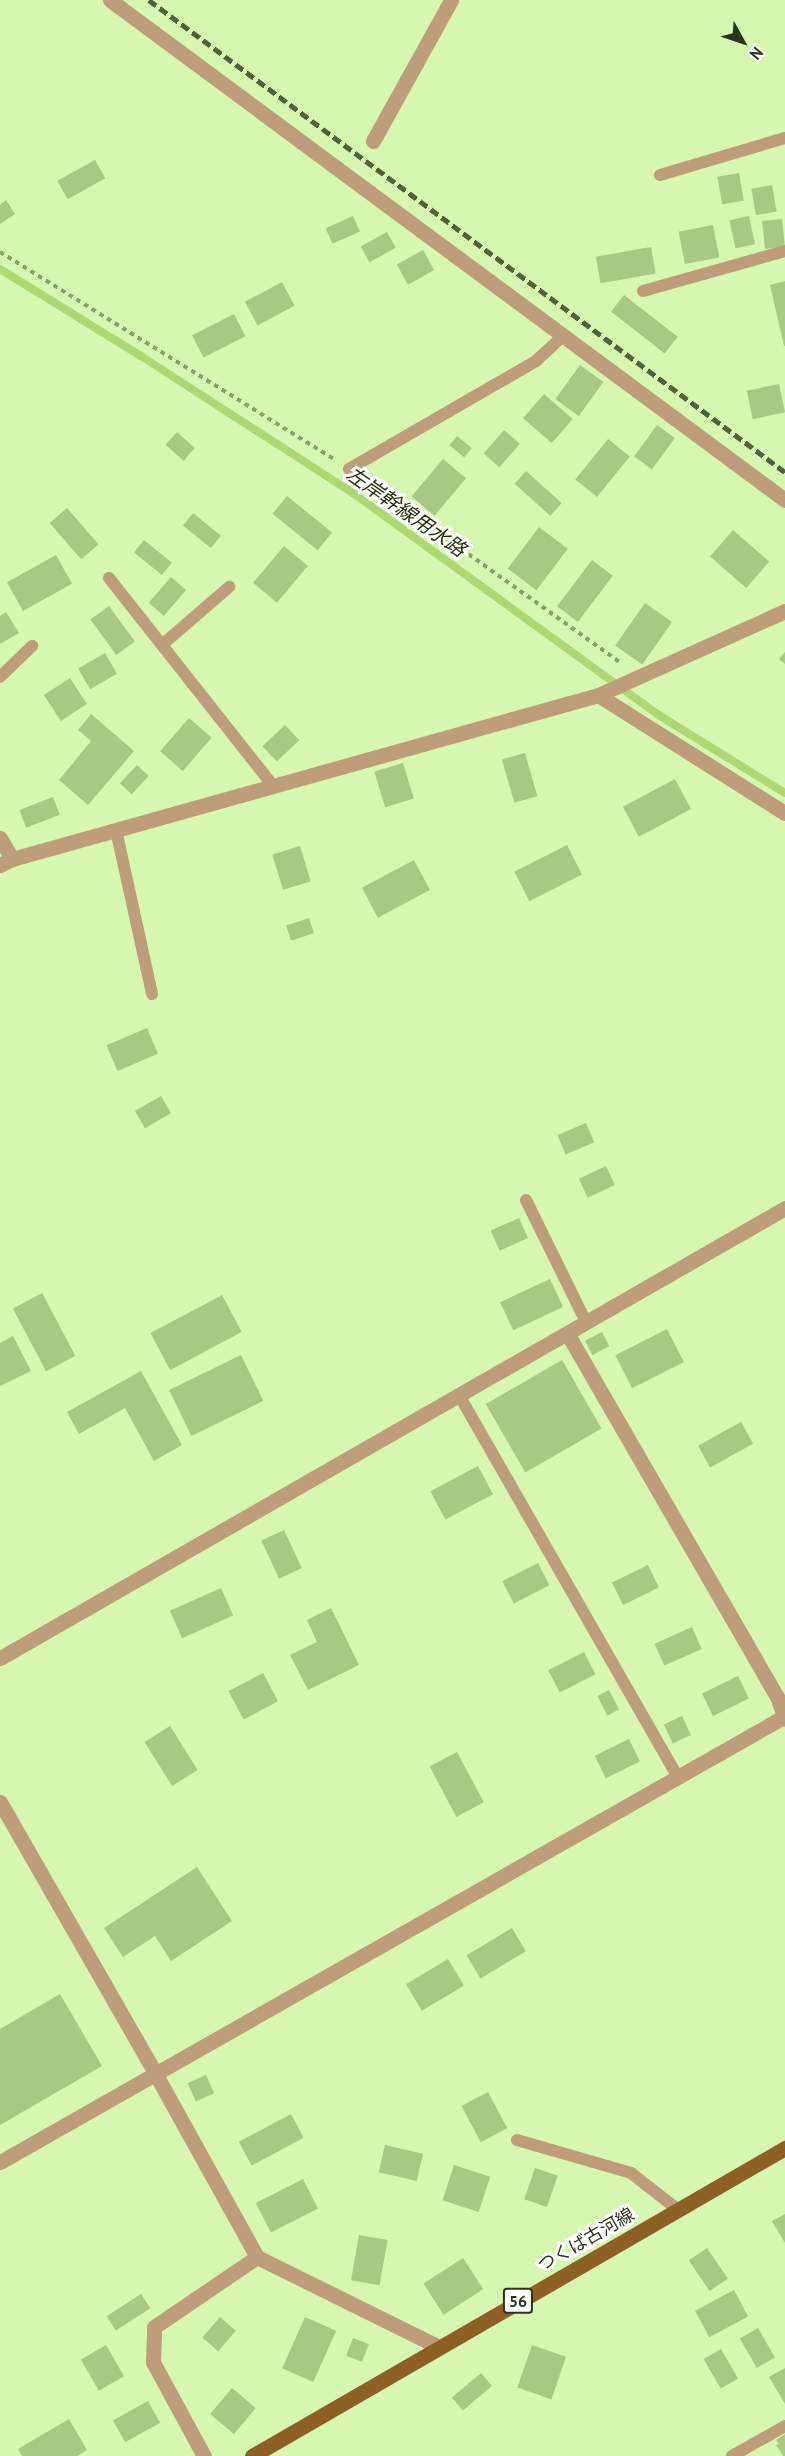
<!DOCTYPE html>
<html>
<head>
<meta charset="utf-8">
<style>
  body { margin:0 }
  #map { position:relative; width:785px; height:2456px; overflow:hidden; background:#d5f7b0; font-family:"PT Sans","Noto Sans JP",sans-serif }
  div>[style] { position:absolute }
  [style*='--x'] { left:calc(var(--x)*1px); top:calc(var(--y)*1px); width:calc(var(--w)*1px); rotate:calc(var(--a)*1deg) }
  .stream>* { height:8px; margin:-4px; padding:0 4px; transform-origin:4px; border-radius:4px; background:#acd974 }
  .building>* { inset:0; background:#a8c884; transform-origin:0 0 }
  .path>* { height:4px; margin-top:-2px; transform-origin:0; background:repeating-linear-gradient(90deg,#88a06d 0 4.5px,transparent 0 9px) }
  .lane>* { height:12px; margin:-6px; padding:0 6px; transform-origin:6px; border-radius:6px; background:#be9e7a }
  .street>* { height:15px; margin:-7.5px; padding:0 7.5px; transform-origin:7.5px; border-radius:7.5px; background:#be9e7a }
  .primary>* { height:15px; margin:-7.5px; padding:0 7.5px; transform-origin:7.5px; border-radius:7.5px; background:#8e6026 }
  .rail>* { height:4.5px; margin-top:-2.25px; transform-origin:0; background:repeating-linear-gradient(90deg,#50613c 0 9px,transparent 0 13.5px) }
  span { translate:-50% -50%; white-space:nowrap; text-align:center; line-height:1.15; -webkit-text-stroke:6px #fff; paint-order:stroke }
  .shield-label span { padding:2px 4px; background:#fff; border:2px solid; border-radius:4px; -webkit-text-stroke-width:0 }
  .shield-label { font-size:16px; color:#2a361b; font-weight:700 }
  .street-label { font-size:18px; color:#2a361b }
  .water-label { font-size:20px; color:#1f3005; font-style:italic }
  .north { position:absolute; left:713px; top:12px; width:60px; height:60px; -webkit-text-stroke:4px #fff; paint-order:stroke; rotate:130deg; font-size:16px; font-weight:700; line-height:24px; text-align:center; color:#2a361b }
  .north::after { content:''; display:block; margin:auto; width:21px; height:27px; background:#2a361b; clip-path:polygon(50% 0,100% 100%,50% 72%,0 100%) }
</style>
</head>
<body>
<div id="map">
  <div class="stream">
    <i style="--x:0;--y:269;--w:166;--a:31.7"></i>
    <i style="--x:141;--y:356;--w:252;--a:32.9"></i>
    <i style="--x:353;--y:493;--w:376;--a:36"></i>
    <i style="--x:657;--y:714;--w:150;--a:31.7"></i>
  </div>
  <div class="building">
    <i style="left:95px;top:160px;width:21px;height:43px;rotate:61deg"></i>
    <i style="left:739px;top:173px;width:28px;height:22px;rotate:80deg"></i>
    <i style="left:772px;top:185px;width:27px;height:21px;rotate:80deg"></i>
    <i style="clip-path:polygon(6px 200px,15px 214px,0 224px,0 205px)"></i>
    <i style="left:353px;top:216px;width:17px;height:30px;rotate:66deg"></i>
    <i style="left:749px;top:216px;width:29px;height:20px;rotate:78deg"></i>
    <i style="left:782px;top:219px;width:28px;height:20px;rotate:84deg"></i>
    <i style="left:713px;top:225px;width:33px;height:35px;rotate:79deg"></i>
    <i style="left:387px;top:232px;width:18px;height:30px;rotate:61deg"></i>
    <i style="left:651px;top:247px;width:27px;height:56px;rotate:80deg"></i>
    <i style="left:423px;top:250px;width:23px;height:30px;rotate:61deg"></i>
    <i style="clip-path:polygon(785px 281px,785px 346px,784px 346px,770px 285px)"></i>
    <i style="left:282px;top:282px;width:27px;height:42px;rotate:62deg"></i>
    <i style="left:624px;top:295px;width:68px;height:21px;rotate:38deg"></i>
    <i style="left:234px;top:314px;width:25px;height:47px;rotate:63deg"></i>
    <i style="left:580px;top:365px;width:29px;height:42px;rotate:36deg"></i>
    <i style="left:779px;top:384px;width:29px;height:33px;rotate:78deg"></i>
    <i style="left:544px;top:394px;width:38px;height:32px;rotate:41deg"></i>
    <i style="left:657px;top:425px;width:22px;height:39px;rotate:36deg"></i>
    <i style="left:504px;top:430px;width:21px;height:31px;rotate:41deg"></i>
    <i style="left:177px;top:432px;width:24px;height:17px;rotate:42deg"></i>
    <i style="left:457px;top:436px;width:19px;height:12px;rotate:39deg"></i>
    <i style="left:608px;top:439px;width:28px;height:52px;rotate:39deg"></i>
    <i style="left:443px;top:459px;width:30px;height:49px;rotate:40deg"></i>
    <i style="left:526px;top:471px;width:48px;height:17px;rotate:42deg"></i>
    <i style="left:287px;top:496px;width:58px;height:23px;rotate:39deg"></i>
    <i style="left:67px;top:508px;width:48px;height:23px;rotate:49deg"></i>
    <i style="left:193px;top:513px;width:36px;height:16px;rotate:39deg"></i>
    <i style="left:539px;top:527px;width:36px;height:52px;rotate:37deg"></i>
    <i style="left:733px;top:530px;width:48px;height:35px;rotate:41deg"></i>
    <i style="left:144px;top:540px;width:36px;height:16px;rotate:39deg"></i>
    <i style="left:284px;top:546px;width:31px;height:48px;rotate:40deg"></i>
    <i style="left:56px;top:555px;width:33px;height:56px;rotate:61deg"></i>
    <i style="left:592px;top:560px;width:26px;height:58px;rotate:37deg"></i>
    <i style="left:171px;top:577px;width:20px;height:34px;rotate:41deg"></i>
    <i style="left:645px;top:603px;width:33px;height:52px;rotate:35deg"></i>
    <i style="left:109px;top:606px;width:44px;height:23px;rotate:54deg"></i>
    <i style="clip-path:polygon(6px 612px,19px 633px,0 644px,0 616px)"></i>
    <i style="clip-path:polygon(785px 652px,785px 664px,779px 659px)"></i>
    <i style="left:105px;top:653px;width:24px;height:31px;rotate:60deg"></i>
    <i style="left:70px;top:678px;width:31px;height:31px;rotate:57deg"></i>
    <i style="clip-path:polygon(91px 714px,134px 751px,88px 805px,59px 780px,91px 741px,78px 730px)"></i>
    <i style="left:189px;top:718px;width:30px;height:44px;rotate:41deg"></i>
    <i style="left:285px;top:725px;width:21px;height:31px;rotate:47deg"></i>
    <i style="left:525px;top:753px;width:45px;height:24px;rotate:74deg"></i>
    <i style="left:403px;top:763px;width:37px;height:30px;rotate:73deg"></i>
    <i style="left:137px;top:765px;width:16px;height:25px;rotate:43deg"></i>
    <i style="left:675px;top:779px;width:34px;height:59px;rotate:62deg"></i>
    <i style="left:53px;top:797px;width:19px;height:36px;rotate:69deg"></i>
    <i style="left:567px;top:845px;width:33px;height:59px;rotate:63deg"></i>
    <i style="left:300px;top:846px;width:37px;height:29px;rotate:73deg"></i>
    <i style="left:414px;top:860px;width:34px;height:59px;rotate:62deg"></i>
    <i style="left:309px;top:918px;width:16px;height:24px;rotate:72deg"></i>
    <i style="left:147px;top:1028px;width:28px;height:44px;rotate:67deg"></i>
    <i style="left:161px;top:1096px;width:20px;height:30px;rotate:60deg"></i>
    <i style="left:586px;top:1123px;width:21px;height:31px;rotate:67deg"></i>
    <i style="left:606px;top:1166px;width:21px;height:30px;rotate:65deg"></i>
    <i style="left:519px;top:1218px;width:22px;height:31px;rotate:66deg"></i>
    <i style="left:550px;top:1279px;width:31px;height:55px;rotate:65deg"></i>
    <i style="left:42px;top:1293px;width:71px;height:33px;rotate:62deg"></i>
    <i style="left:222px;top:1295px;width:42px;height:81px;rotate:62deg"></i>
    <i style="left:667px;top:1329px;width:37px;height:58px;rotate:63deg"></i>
    <i style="left:602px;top:1332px;width:16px;height:19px;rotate:63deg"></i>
    <i style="clip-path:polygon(13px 1336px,31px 1371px,0 1386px,0 1343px)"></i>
    <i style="left:241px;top:1355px;width:51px;height:80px;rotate:64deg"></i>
    <i style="left:562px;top:1360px;width:79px;height:88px;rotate:60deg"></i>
    <i style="clip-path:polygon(141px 1371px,182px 1445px,154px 1461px,125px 1408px,79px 1434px,67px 1412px)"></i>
    <i style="left:741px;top:1422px;width:25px;height:49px;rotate:61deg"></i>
    <i style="left:478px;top:1466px;width:32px;height:54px;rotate:62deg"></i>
    <i style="left:284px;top:1530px;width:42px;height:25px;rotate:65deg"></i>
    <i style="left:538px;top:1563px;width:25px;height:40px;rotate:63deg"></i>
    <i style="left:648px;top:1565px;width:25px;height:40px;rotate:64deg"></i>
    <i style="left:221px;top:1588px;width:30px;height:56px;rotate:66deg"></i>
    <i style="clip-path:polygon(331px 1608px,359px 1665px,308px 1690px,290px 1655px,317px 1642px,307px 1620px)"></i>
    <i style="left:692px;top:1627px;width:24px;height:41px;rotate:66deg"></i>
    <i style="left:584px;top:1652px;width:25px;height:40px;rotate:63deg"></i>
    <i style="left:263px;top:1673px;width:32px;height:39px;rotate:62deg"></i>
    <i style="left:738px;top:1676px;width:25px;height:40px;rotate:64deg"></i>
    <i style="left:609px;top:1690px;width:22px;height:13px;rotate:63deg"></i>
    <i style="left:682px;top:1716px;width:21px;height:20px;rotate:65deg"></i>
    <i style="left:170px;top:1726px;width:52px;height:30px;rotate:58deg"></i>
    <i style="left:629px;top:1739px;width:25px;height:38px;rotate:64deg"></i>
    <i style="left:457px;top:1752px;width:57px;height:31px;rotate:62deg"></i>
    <i style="clip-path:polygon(197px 1867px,232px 1921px,171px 1961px,155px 1936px,123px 1957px,104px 1928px)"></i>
    <i style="left:512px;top:1928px;width:27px;height:53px;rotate:59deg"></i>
    <i style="left:448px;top:1959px;width:31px;height:49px;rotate:59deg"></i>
    <i style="clip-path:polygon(60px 1994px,102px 2066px,0 2125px,0 2029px)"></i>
    <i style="left:206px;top:2075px;width:20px;height:20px;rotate:66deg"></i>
    <i style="left:488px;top:2092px;width:41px;height:30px;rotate:62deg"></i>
    <i style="left:291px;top:2114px;width:27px;height:59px;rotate:62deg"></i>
    <i style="left:385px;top:2145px;width:39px;height:28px;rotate:13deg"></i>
    <i style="left:454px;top:2165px;width:38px;height:37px;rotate:18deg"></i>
    <i style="left:535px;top:2168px;width:24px;height:33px;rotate:19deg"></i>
    <i style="left:303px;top:2179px;width:33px;height:53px;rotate:63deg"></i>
    <i style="clip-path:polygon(785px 2214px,785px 2243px,772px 2221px)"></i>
    <i style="left:359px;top:2235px;width:29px;height:46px;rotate:10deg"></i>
    <i style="left:707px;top:2248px;width:37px;height:22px;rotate:56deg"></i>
    <i style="left:463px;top:2258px;width:37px;height:47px;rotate:57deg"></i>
    <i style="left:734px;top:2290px;width:30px;height:44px;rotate:62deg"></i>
    <i style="left:141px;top:2294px;width:17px;height:41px;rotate:57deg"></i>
    <i style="left:220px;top:2317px;width:21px;height:27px;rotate:41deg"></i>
    <i style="left:305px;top:2317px;width:34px;height:56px;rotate:24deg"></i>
    <i style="left:758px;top:2328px;width:34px;height:21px;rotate:60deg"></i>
    <i style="left:353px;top:2338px;width:17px;height:19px;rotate:21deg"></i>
    <i style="left:106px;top:2345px;width:36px;height:29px;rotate:60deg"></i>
    <i style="left:532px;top:2345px;width:36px;height:45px;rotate:19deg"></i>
    <i style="left:721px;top:2349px;width:34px;height:20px;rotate:60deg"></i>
    <i style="clip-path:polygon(785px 2368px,785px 2404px,769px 2377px)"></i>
    <i style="left:481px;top:2373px;width:17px;height:38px;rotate:50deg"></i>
    <i style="left:232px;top:2388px;width:31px;height:34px;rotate:40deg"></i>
    <i style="left:148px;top:2401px;width:25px;height:40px;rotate:61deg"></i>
    <i style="clip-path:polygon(69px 2419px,87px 2450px,77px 2456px,22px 2456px,18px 2449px)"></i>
    <i style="clip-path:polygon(785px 2434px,785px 2456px,783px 2456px,776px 2445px,779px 2444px,776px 2440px)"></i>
  </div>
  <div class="path">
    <i style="--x:0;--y:252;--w:394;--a:31.8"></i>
    <i style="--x:366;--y:481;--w:313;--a:35.5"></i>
  </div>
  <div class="lane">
    <i style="--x:660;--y:175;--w:130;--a:-16.5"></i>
    <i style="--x:643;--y:291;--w:148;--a:-15.7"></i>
    <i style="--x:349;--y:469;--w:216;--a:-30"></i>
    <i style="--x:536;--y:361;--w:38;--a:-43"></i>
    <i style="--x:109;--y:578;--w:265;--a:51.7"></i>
    <i style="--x:162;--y:645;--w:89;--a:-40.9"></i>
    <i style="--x:0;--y:677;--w:45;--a:-44.1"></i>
    <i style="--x:116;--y:830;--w:168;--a:77.6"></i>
    <i style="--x:526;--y:1200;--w:136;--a:63.8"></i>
    <i style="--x:459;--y:1395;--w:440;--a:60.2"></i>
    <i style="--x:517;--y:2140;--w:119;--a:16.1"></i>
    <i style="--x:631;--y:2173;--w:58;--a:38"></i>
    <i style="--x:732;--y:2456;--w:61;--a:-29.5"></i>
  </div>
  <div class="street">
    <i style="--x:110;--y:0;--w:840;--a:36.53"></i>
    <i style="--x:373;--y:141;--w:161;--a:-61"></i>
    <i style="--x:598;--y:695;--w:221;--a:32.3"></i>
    <i style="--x:0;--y:838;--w:24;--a:60"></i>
    <i style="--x:0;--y:865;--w:13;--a:-27"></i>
    <i style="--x:12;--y:859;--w:609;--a:-15.63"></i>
    <i style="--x:598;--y:695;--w:205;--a:-24.2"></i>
    <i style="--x:567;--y:1333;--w:422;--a:60"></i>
    <i style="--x:778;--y:1699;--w:21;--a:71"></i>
    <i style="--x:0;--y:1658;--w:905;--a:-29.82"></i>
    <i style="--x:0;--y:1802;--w:312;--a:60.2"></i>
    <i style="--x:155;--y:2073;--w:210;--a:61"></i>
    <i style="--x:257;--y:2257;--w:203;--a:26.3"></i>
    <i style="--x:0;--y:2162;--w:903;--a:-29.6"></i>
    <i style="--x:204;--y:2456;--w:107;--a:-118.5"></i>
    <i style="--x:153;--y:2362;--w:35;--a:-88"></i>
    <i style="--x:154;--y:2327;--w:125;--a:-34.2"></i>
  </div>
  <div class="primary">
    <i style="--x:252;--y:2456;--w:616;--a:-30.02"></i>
  </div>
  <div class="rail">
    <i style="--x:149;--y:0;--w:792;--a:36.58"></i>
  </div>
  <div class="shield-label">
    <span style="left:518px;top:2301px">56</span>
  </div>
  <div class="street-label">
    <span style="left:586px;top:2240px;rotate:-30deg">つくば古河線</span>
  </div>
  <div class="water-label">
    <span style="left:406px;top:512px;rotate:35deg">左岸幹線用水路</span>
  </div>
  <div class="north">N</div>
</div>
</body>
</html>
